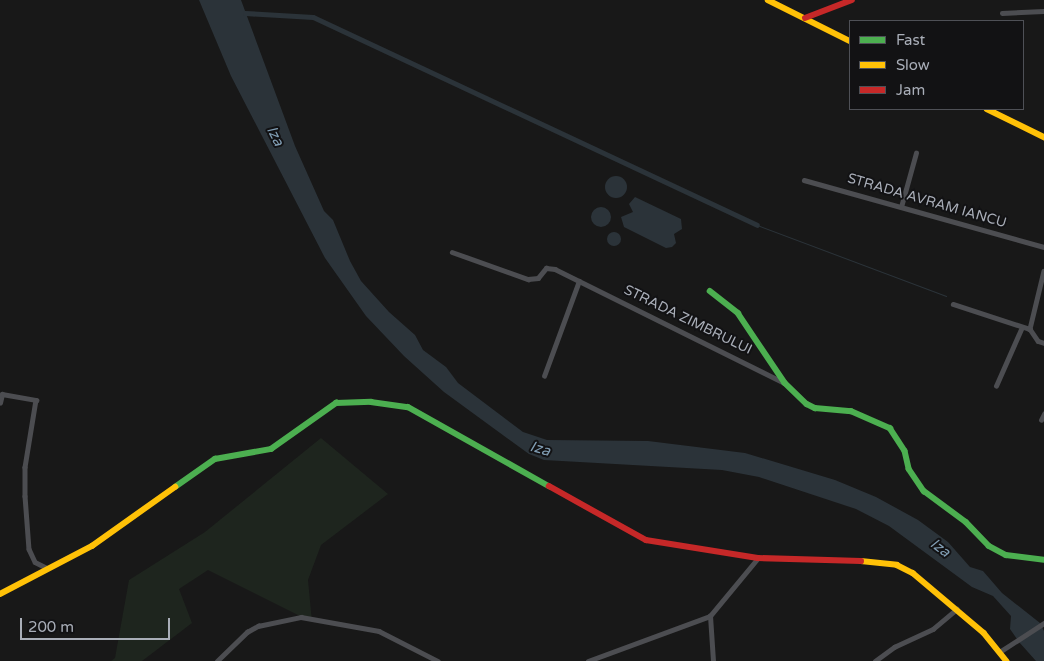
<!DOCTYPE html>
<html>
<head>
<meta charset="utf-8">
<style>
  body { margin:0 }
  #map { position:relative; width:1044px; height:661px; overflow:hidden; background:#181818; font-family:"Varela Round",sans-serif }
  div>[style] { position:absolute }
  [style*='--x'] { left:calc(var(--x)*1px); top:calc(var(--y)*1px); width:calc(var(--w)*1px); rotate:calc(var(--a)*1deg) }
  .green>* { inset:0; background:#1e251e }
  .water>* { inset:0; background:#2b3339 }
  .round { border-radius:50% }
  .stream>* { height:1px; margin:-0.5px; padding:0 0.5px; transform-origin:0.5px; border-radius:0.5px; background:#2b3339 }
  .canal>* { height:5px; margin:-2.5px; padding:0 2.5px; transform-origin:2.5px; border-radius:2.5px; background:#2b3339 }
  .street>* { height:4.5px; margin:-2.25px; padding:0 2.25px; transform-origin:2.25px; border-radius:2.25px; background:#4c4d51 }
  .fast>* { height:5.5px; margin:-2.75px; padding:0 2.75px; transform-origin:2.75px; border-radius:2.75px; background:#4caf50 }
  .slow>* { height:5.5px; margin:-2.75px; padding:0 2.75px; transform-origin:2.75px; border-radius:2.75px; background:#ffc107 }
  .jam>* { height:5.5px; margin:-2.75px; padding:0 2.75px; transform-origin:2.75px; border-radius:2.75px; background:#c62828 }
  span { translate:-50% -50%; white-space:nowrap; text-align:center; line-height:1.15; -webkit-text-stroke:4px #121214; paint-order:stroke }
  .street-label { font-size:14px; color:#a9aeb8 }
  .water-label { font-size:15px; color:#809db3; font-style:italic }
  .legend { position:absolute; left:849px; top:20px; width:175px; height:90px; box-sizing:border-box; background:#121214; border:1px solid #4e5056; margin:0; padding:6px 9px; list-style:none; font-size:15px; color:#a9aeb8 }
  .legend li { display:flex; align-items:center; gap:10px; height:25px }
  .legend b { width:25px; border:1px solid #4e5056 }
  .scale { position:absolute; left:20px; top:618px; width:150px; height:22px; box-sizing:border-box; border:2px solid #a9aeb8; border-top:0; padding-left:6px; font-size:15px; line-height:18px; white-space:nowrap; color:#a9aeb8; -webkit-text-stroke:4px #121214; paint-order:stroke }
</style>
</head>
<body>
<div id="map">
  <div class="green">
    <i style="clip-path:polygon(321px 438px,388px 494px,321px 545px,308px 580px,312px 622px,208px 570px,179px 589px,192px 623px,142px 661px,111px 661px,115px 658px,129px 580px,205px 532px)"></i>
  </div>
  <div class="water">
    <i style="clip-path:polygon(199px 0,241px 0,295px 146px,324px 211px,333px 220px,350px 261px,361px 281px,389px 312px,415px 335px,423px 350px,446px 367px,458px 383px,523px 432px,547px 440px,648px 441px,745px 453px,835px 480px,876px 497px,918px 520px,948px 542px,970px 567px,983px 571px,1002px 593px,1040px 623px,1044px 631px,1044px 661px,1036px 661px,1019px 642px,1010px 629px,1011px 616px,993px 596px,972px 587px,889px 526px,856px 509px,759px 477px,722px 470px,544px 460px,529px 454px,444px 392px,404px 356px,366px 316px,325px 258px,231px 76px)"></i>
    <i class="round" style="left:605px;top:176px;width:22px;height:22px"></i>
    <i style="clip-path:polygon(635px 197px,681px 219px,682px 229px,674px 234px,676px 243px,672px 247px,666px 248px,624px 227px,621px 217px,633px 212px,629px 204px)"></i>
    <i class="round" style="left:591px;top:207px;width:20px;height:20px"></i>
    <i class="round" style="left:607px;top:232px;width:14px;height:14px"></i>
  </div>
  <div class="stream">
    <i style="--x:757;--y:225;--w:202;--a:20.6"></i>
  </div>
  <div class="canal">
    <i style="--x:245;--y:13;--w:68;--a:3.4"></i>
    <i style="--x:313;--y:17;--w:490;--a:25.1"></i>
  </div>
  <div class="street">
    <i style="--x:1002;--y:13;--w:42;--a:-2.7"></i>
    <i style="--x:804;--y:180;--w:249;--a:15.6"></i>
    <i style="--x:901;--y:207;--w:56;--a:-74.5"></i>
    <i style="--x:452;--y:252;--w:81;--a:19.6"></i>
    <i style="--x:528;--y:279;--w:10;--a:-6"></i>
    <i style="--x:538;--y:278;--w:13;--a:-51"></i>
    <i style="--x:546;--y:268;--w:9;--a:6"></i>
    <i style="--x:555;--y:269;--w:257;--a:26.4"></i>
    <i style="--x:1044;--y:271;--w:60;--a:103.6"></i>
    <i style="--x:1030;--y:329;--w:14;--a:56"></i>
    <i style="--x:1038;--y:341;--w:6;--a:18"></i>
    <i style="--x:953;--y:304;--w:81;--a:18"></i>
    <i style="--x:544;--y:376;--w:101;--a:-69.8"></i>
    <i style="--x:996;--y:386;--w:64;--a:-66.2"></i>
    <i style="--x:0;--y:403;--w:9;--a:-77"></i>
    <i style="--x:2;--y:394;--w:35;--a:10"></i>
    <i style="--x:36;--y:400;--w:68;--a:99.3"></i>
    <i style="--x:25;--y:467;--w:29;--a:90"></i>
    <i style="--x:25;--y:496;--w:53;--a:85.7"></i>
    <i style="--x:29;--y:549;--w:14;--a:65"></i>
    <i style="--x:35;--y:562;--w:13;--a:27"></i>
    <i style="--x:1041;--y:420;--w:7;--a:-63"></i>
    <i style="--x:1001;--y:651;--w:51;--a:-33.1"></i>
    <i style="--x:217;--y:661;--w:42;--a:-44"></i>
    <i style="--x:247;--y:632;--w:13;--a:-29"></i>
    <i style="--x:258;--y:626;--w:44;--a:-11.8"></i>
    <i style="--x:301;--y:617;--w:79;--a:10.2"></i>
    <i style="--x:379;--y:631;--w:66;--a:27"></i>
    <i style="--x:588;--y:661;--w:130;--a:-20.2"></i>
    <i style="--x:713;--y:661;--w:45;--a:-93.8"></i>
    <i style="--x:710;--y:616;--w:75;--a:-50.4"></i>
    <i style="--x:875;--y:661;--w:24;--a:-36"></i>
    <i style="--x:894;--y:647;--w:43;--a:-24.8"></i>
    <i style="--x:933;--y:629;--w:31;--a:-40"></i>
  </div>
  <div class="fast">
    <i style="--x:710;--y:291;--w:36;--a:38"></i>
    <i style="--x:738;--y:313;--w:84;--a:56.1"></i>
    <i style="--x:785;--y:383;--w:30;--a:44"></i>
    <i style="--x:807;--y:404;--w:9;--a:27"></i>
    <i style="--x:815;--y:408;--w:36;--a:5"></i>
    <i style="--x:851;--y:411;--w:43;--a:23.6"></i>
    <i style="--x:890;--y:428;--w:27;--a:57"></i>
    <i style="--x:905;--y:451;--w:18;--a:77"></i>
    <i style="--x:909;--y:469;--w:27;--a:56"></i>
    <i style="--x:924;--y:491;--w:52;--a:36.4"></i>
    <i style="--x:966;--y:522;--w:33;--a:46"></i>
    <i style="--x:989;--y:546;--w:19;--a:28"></i>
    <i style="--x:1006;--y:555;--w:38;--a:7"></i>
    <i style="--x:175;--y:487;--w:49;--a:-35"></i>
    <i style="--x:215;--y:459;--w:57;--a:-10.1"></i>
    <i style="--x:271;--y:449;--w:80;--a:-35.3"></i>
    <i style="--x:336;--y:403;--w:35;--a:-2"></i>
    <i style="--x:371;--y:402;--w:37;--a:8"></i>
    <i style="--x:408;--y:407;--w:162;--a:29.3"></i>
  </div>
  <div class="slow">
    <i style="--x:768;--y:0;--w:92;--a:26.6"></i>
    <i style="--x:987;--y:109;--w:64;--a:26.2"></i>
    <i style="--x:861;--y:561;--w:36;--a:6"></i>
    <i style="--x:897;--y:565;--w:18;--a:27"></i>
    <i style="--x:913;--y:573;--w:93;--a:40.2"></i>
    <i style="--x:984;--y:633;--w:36;--a:51"></i>
    <i style="--x:0;--y:594;--w:104;--a:-27.6"></i>
    <i style="--x:92;--y:546;--w:102;--a:-35.4"></i>
  </div>
  <div class="jam">
    <i style="--x:805;--y:18;--w:50;--a:-21"></i>
    <i style="--x:549;--y:486;--w:111;--a:29.1"></i>
    <i style="--x:646;--y:540;--w:113;--a:9.1"></i>
    <i style="--x:758;--y:558;--w:103;--a:1.7"></i>
  </div>
  <div class="street-label">
    <span style="left:927px;top:201px;rotate:16deg">STRADA AVRAM IANCU</span>
    <span style="left:688px;top:320px;rotate:26deg">STRADA ZIMBRULUI</span>
  </div>
  <div class="water-label">
    <span style="left:275px;top:136px;rotate:63deg">Iza</span>
    <span style="left:540px;top:449px;rotate:16deg">Iza</span>
    <span style="left:940px;top:548px;rotate:37deg">Iza</span>
  </div>
  <ul class="legend">
  <li><b style="height:6px;background:#4caf50"></b>Fast</li>
  <li><b style="height:6px;background:#ffc107"></b>Slow</li>
  <li><b style="height:6px;background:#c62828"></b>Jam</li>
  </ul>
  <div class="scale">200 m</div>
</div>
</body>
</html>
